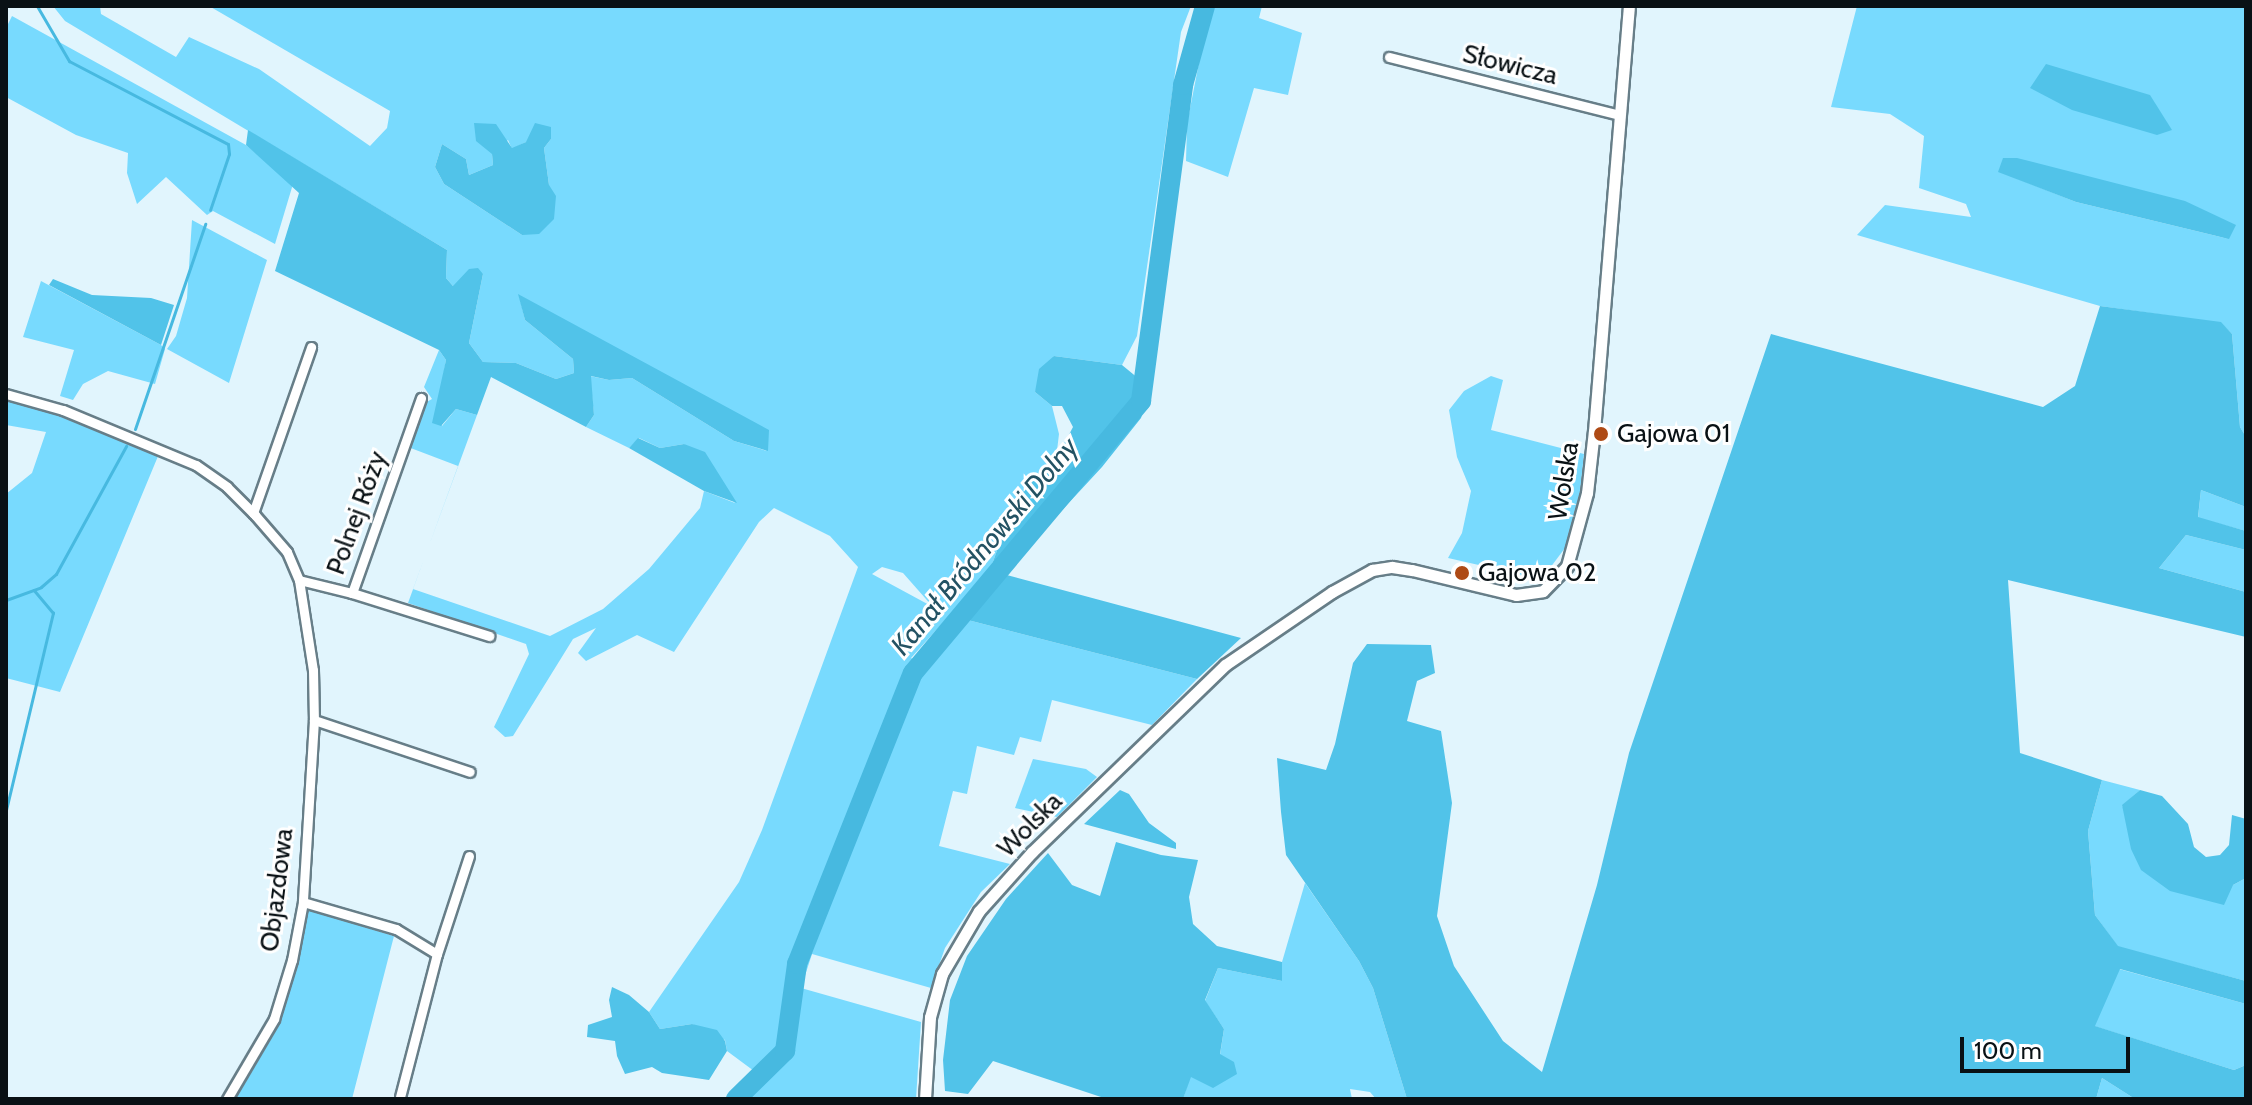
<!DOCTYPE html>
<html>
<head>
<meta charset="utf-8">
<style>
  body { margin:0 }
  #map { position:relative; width:2252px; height:1105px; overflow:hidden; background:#e1f5fd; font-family:Cabin,sans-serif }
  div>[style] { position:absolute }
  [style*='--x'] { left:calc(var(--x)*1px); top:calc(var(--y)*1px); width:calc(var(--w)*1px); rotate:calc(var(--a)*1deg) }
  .green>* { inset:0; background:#78dafe }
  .forest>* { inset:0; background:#51c3e9 }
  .stream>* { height:3px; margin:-1.5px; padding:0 1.5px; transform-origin:1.5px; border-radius:1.5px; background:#47b9e0 }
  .river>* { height:20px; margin:-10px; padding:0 10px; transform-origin:10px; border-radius:10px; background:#47b9e0 }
  .roads { filter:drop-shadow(2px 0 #677e88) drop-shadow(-2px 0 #677e88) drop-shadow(0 2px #677e88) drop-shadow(0 -2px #677e88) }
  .minor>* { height:9px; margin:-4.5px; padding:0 4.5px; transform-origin:4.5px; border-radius:4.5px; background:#fff }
  .tertiary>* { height:11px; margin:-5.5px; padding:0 5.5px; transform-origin:5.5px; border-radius:5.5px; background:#fff }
  .dots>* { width:22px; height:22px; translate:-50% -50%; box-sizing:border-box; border:4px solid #fff; border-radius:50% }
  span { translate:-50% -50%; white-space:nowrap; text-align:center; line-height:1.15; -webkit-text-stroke:6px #fff; paint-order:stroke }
  .street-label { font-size:26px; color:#091115 }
  .poi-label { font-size:26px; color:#091115 }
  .left { translate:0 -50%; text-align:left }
  .water-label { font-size:28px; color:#235263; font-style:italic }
  .frame { position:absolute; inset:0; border:8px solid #091115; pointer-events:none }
  .scale { position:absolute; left:1960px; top:1037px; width:170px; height:36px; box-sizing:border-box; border:4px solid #091115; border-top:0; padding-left:10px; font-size:24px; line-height:28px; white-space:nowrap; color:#091115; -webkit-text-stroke:6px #fff; paint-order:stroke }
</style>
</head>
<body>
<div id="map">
  <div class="green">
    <i style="clip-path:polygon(evenodd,53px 6px,100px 6px,101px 14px,176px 57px,189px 37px,259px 69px,370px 146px,387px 128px,390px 111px,209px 6px,1191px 6px,1181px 32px,1137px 336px,1122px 365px,1054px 356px,1035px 392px,1052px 406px,1059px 434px,1056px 459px,1036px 475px,1014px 503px,990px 570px,911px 658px,925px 666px,964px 619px,1197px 679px,1152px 725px,1052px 700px,1041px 742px,1020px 737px,1014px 755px,977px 746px,967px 794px,953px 791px,939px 846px,1010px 864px,981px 892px,945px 948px,931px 988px,812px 954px,801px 988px,921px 1022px,916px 1099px,749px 1099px,780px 1068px,769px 1057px,754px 1071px,727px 1051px,725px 1040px,692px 1024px,660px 1029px,649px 1012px,739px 882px,762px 830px,858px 567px,830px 536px,774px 508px,759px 522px,674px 652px,637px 635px,586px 661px,578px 653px,596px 628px,573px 639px,513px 736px,505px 737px,494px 727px,529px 654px,526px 644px,408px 603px,458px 466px,408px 447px,423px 404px,432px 399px,424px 387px,439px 350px,446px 360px,440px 395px,442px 426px,456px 409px,477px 415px,413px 589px,550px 636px,603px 609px,649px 569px,700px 508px,704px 491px,735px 503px,684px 444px,660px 448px,639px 438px,629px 448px,586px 427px,594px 415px,590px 376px,609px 380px,632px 378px,734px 441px,767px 451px,519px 295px,525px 320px,573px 359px,574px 373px,556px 379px,516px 363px,483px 362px,469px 343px,483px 274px,469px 270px,454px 287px,446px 278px,447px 250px,65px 21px,53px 6px,551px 139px,544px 148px,549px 185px,522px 235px,444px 184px,435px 167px,442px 144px,466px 159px,469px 175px,493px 165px,492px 154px,508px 140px,512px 149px,526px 142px,551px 139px,53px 6px,882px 567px,903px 573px,933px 607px,872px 574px,882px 567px)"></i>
    <i style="clip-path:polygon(1215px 6px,1262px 6px,1259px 18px,1302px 33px,1288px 95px,1254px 88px,1228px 177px,1186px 161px,1187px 124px,1204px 37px)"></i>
    <i style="clip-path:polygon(evenodd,1857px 6px,2246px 6px,2246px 437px,2240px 427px,2232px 334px,2221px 323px,2100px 306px,1857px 235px,1885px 205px,1971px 217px,1966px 204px,1919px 188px,1924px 136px,1890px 114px,1831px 107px,1857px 6px,1998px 171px,2229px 239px,2076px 202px,1998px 171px)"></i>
    <i style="clip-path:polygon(12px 16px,246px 145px,293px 184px,275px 244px,213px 211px,207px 215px,166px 177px,137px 204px,127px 173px,128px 153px,76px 135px,6px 97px,6px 28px)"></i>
    <i style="clip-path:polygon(192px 220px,267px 260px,229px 383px,167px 349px,176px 336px,187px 298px)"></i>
    <i style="clip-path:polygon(41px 281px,161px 345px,165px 349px,155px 384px,108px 371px,83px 384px,73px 400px,60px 396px,74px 350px,23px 337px)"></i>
    <i style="clip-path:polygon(1491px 376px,1503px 380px,1491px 430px,1584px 454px,1580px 492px,1565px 548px,1550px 568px,1531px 577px,1448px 558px,1462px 533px,1471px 491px,1457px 457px,1449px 410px,1464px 391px)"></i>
    <i style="clip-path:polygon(6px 399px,51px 411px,123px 439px,125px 443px,161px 449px,60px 692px,6px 678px,6px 494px,32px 473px,46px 432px,6px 425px)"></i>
    <i style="clip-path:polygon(2201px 490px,2246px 507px,2246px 531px,2198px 518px)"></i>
    <i style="clip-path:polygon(2186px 535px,2246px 550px,2246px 592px,2159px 568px)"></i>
    <i style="clip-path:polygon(1033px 759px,1086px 769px,1097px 777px,1057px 817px,1015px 808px)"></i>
    <i style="clip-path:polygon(2102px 780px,2140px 790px,2122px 806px,2233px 885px,2246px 878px,2246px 981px,2118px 947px,2095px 915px,2088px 831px)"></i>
    <i style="clip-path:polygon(1305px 883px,1359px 961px,1373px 988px,1407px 1099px,1376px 1099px,1370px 1092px,1350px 1089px,1352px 1099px,1183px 1099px,1190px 1077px,1220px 1055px,1224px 1029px,1205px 1001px,1218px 968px,1282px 981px,1282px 962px)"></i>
    <i style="clip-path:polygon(308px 910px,394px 936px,352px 1099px,232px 1099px,281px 1010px)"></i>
    <i style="clip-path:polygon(2119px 969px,2246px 1004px,2246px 1065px,2234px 1070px,2094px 1026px)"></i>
    <i style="clip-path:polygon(2102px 1078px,2135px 1099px,2096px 1099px)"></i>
  </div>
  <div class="forest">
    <i style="clip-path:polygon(2046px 64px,2150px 95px,2172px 130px,2157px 135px,2072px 110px,2030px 88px)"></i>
    <i style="clip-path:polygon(474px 123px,496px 124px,512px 148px,526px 142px,535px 123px,551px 127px,551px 139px,544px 148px,549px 185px,556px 196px,554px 219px,539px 234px,522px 235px,444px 184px,435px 167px,442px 144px,466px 159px,469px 175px,493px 165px,492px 154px,476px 141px)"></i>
    <i style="clip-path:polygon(248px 130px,447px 250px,446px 278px,453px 286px,469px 269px,478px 268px,483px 274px,469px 343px,483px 362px,516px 363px,556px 379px,574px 373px,573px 359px,525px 320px,518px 294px,769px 430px,768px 451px,734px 441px,632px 378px,609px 380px,591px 376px,594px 415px,586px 427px,491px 377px,477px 415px,456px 409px,441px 426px,432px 423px,446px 360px,439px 350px,275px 271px,299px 193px,246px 145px)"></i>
    <i style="clip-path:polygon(2003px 158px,2017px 158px,2185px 201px,2236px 225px,2229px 239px,2076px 202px,1998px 172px)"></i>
    <i style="clip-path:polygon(53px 279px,92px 295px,151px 298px,174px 305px,161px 345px,49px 285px)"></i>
    <i style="clip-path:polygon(2100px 306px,2221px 322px,2232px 334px,2240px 427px,2246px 437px,2246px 507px,2201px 490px,2198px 517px,2246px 531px,2246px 550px,2186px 535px,2159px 568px,2246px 592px,2246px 637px,2008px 580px,2020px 753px,2102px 780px,2088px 831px,2095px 915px,2118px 946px,2246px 981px,2246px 1004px,2120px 969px,2095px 1026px,2234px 1070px,2246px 1065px,2246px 1099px,2135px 1099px,2102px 1078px,2096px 1099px,1407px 1099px,1373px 988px,1359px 961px,1286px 855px,1281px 812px,1277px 758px,1326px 770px,1335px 744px,1353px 663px,1367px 644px,1431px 645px,1435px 673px,1417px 681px,1407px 721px,1441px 731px,1452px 803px,1437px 916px,1454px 966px,1503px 1041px,1542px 1072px,1597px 885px,1629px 753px,1771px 334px,2043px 407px,2075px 386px)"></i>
    <i style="clip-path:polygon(1054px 356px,1122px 365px,1150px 388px,1141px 418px,1102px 467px,1003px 574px,1241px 638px,1197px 679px,964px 619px,1002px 575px,990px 570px,1014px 503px,1036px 475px,1056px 459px,1073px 427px,1062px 406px,1052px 406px,1035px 392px,1039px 369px)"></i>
    <i style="clip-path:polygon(638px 438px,660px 448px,684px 444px,705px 452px,737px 503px,704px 491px,629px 448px)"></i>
    <i style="clip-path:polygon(1120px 790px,1129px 794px,1149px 823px,1176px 843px,1176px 849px,1084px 824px)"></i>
    <i style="clip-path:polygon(2140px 790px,2162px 796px,2188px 824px,2194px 847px,2206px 857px,2220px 855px,2229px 845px,2232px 815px,2246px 819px,2246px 878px,2233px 885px,2224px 905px,2170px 891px,2141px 870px,2131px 849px,2122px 805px)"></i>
    <i style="clip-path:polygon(1116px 842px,1161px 855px,1198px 860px,1189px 897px,1193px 924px,1217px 946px,1282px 962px,1282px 981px,1218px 968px,1205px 1000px,1224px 1029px,1220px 1054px,1234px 1062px,1237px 1074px,1213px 1088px,1191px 1077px,1183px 1099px,1107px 1099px,993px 1061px,968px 1094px,945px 1091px,943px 1060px,950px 1000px,967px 956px,1006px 899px,1048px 853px,1072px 885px,1100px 896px)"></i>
    <i style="clip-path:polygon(612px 987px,629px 995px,649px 1012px,660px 1029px,692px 1024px,717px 1030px,725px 1041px,727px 1051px,709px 1080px,662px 1073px,652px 1067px,625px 1074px,617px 1056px,615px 1041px,587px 1037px,588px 1025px,612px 1017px,609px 1000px)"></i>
    <i style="clip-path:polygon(769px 1056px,781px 1068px,749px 1099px,724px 1099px)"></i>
  </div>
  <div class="stream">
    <i style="--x:37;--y:6;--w:64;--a:59.8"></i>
    <i style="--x:69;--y:61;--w:179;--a:27.6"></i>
    <i style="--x:228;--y:144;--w:10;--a:84"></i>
    <i style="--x:229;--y:154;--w:59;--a:108.7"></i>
    <i style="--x:135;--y:429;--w:217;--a:-71.1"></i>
    <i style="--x:6;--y:600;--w:37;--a:-20"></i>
    <i style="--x:41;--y:587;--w:20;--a:-41"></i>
    <i style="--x:56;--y:574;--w:146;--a:-61.3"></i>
    <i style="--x:6;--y:810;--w:203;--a:-76.6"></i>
    <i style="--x:53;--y:613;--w:30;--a:-130"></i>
  </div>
  <div class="river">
    <i style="--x:736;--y:1099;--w:69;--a:-44.4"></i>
    <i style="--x:785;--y:1051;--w:88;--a:-82.1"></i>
    <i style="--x:797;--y:964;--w:313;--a:-68.3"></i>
    <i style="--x:913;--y:673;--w:355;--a:-50"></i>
    <i style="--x:1141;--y:401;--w:319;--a:-82.4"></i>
    <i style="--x:1183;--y:85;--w:82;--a:-74.4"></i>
  </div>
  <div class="roads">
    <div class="minor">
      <i style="--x:1389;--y:57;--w:238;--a:14.1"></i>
      <i style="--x:6;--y:394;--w:59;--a:15.7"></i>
      <i style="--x:63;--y:410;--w:144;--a:22.5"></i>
      <i style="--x:196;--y:465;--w:38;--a:35"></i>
      <i style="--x:227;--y:487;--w:40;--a:45"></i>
      <i style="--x:255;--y:515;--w:49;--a:49.1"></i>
      <i style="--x:287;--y:552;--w:30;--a:67"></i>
      <i style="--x:299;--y:580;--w:91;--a:81.2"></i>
      <i style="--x:313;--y:670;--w:50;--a:88.9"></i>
      <i style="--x:314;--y:720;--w:182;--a:93.5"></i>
      <i style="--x:303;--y:902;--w:59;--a:100.7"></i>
      <i style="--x:292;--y:960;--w:62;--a:107"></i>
      <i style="--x:274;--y:1019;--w:93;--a:120.4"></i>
      <i style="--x:253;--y:513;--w:176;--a:-70.7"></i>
      <i style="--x:299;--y:580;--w:55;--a:13.8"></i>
      <i style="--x:352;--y:593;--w:207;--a:-70.5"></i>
      <i style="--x:352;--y:593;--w:144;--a:17.4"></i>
      <i style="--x:314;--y:720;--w:164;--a:18.4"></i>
      <i style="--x:303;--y:902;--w:97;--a:16.2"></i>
      <i style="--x:396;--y:929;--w:48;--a:31.4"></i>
      <i style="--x:400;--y:1097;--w:148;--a:-75.5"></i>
      <i style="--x:437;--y:954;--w:103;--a:-71.9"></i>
    </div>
    <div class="tertiary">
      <i style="--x:925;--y:1099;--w:82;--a:-86.5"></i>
      <i style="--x:930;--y:1017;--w:45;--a:-74.4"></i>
      <i style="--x:942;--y:974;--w:73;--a:-59.6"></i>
      <i style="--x:979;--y:911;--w:79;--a:-48.1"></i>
      <i style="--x:1032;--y:852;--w:269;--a:-44.1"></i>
      <i style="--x:1225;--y:665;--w:130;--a:-34.3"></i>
      <i style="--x:1332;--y:592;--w:46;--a:-28.8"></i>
      <i style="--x:1372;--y:570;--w:20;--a:-9"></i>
      <i style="--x:1392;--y:567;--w:20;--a:9"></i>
      <i style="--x:1412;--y:570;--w:107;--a:13.5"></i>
      <i style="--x:1516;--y:595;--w:27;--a:-8"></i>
      <i style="--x:1543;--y:591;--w:35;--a:-46"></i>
      <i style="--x:1567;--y:566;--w:76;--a:-74.7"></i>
      <i style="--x:1587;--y:493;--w:62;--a:-83.6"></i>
      <i style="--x:1594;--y:431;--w:426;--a:-85.3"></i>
    </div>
  </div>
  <div class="dots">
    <i style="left:1601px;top:434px;background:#ae4a15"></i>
    <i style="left:1462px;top:573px;background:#ae4a15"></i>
  </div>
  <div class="street-label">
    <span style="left:1510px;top:65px;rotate:14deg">Słowicza</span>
    <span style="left:1564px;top:481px;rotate:-81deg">Wolska</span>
    <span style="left:357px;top:513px;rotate:-70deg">Polnej Róży</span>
    <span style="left:1030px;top:825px;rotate:-45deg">Wolska</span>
    <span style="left:277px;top:890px;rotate:-83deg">Objazdowa</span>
  </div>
  <div class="poi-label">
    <span class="left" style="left:1617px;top:434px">Gajowa 01</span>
    <span class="left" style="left:1478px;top:573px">Gajowa 02</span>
  </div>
  <div class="water-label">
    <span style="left:984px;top:546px;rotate:-50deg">Kanał Bródnowski Dolny</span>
  </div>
  <div class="frame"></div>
  <div class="scale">100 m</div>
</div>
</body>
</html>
